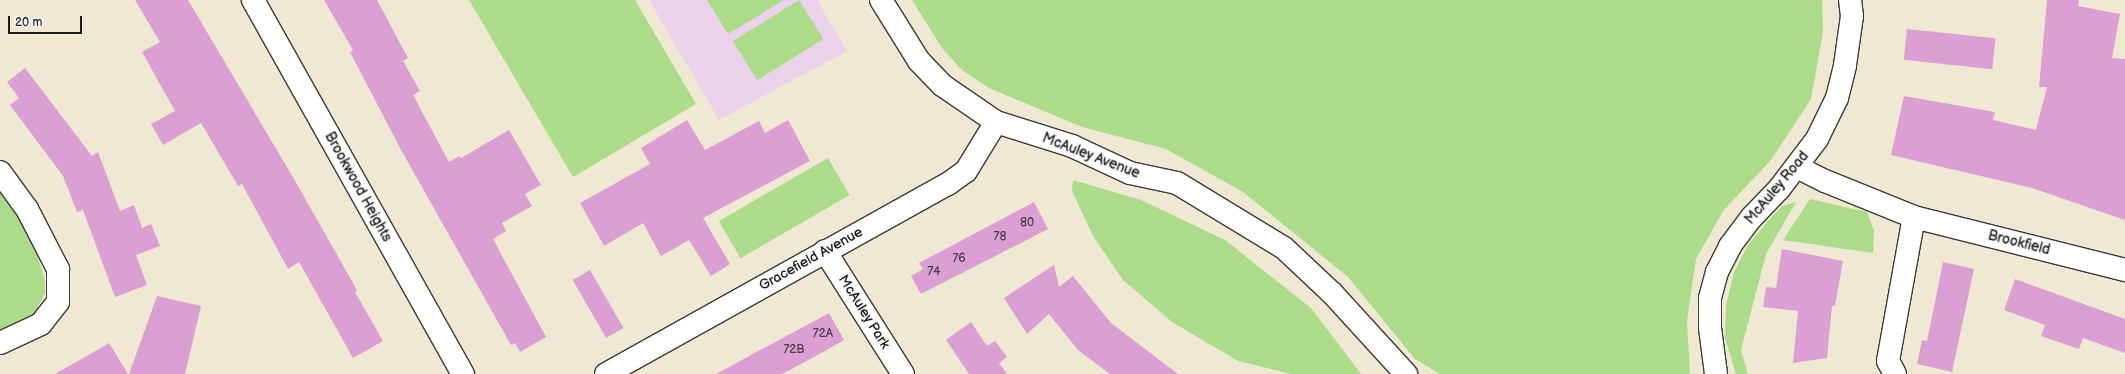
<!DOCTYPE html>
<html>
<head>
<meta charset="utf-8">
<style>
  body { margin:0 }
  #map { position:relative; width:2125px; height:374px; overflow:hidden; background:#efe9d3; font-family:"Balsamiq Sans",sans-serif }
  div>[style] { position:absolute }
  [style*='--x'] { left:calc(var(--x)*1px); top:calc(var(--y)*1px); width:calc(var(--w)*1px); rotate:calc(var(--a)*1deg) }
  .built>* { inset:0; background:#ecd1ea }
  .green>* { inset:0; background:#acdc89; transform-origin:0 0 }
  .building>* { inset:0; background:#dc9fd3; transform-origin:0 0 }
  .roads { filter:drop-shadow(1px 0 #3c3b37) drop-shadow(-1px 0 #3c3b37) drop-shadow(0 1px #3c3b37) drop-shadow(0 -1px #3c3b37) }
  .street>* { height:22px; margin:-11px; padding:0 11px; transform-origin:11px; border-radius:11px; background:#fff }
  span { translate:-50% -50%; white-space:nowrap; text-align:center; line-height:1.15; -webkit-text-stroke:3px #f6f6f2; paint-order:stroke }
  .number-label { font-size:12px; color:#4c3d4a }
  .number-label span { -webkit-text-stroke-width:0 }
  .street-label { font-size:14px; color:#1c1c1c }
  .scale { position:absolute; left:8px; top:16px; width:74px; height:18px; box-sizing:border-box; border:2px solid #1c1c1c; border-top:0; padding-left:5px; font-size:12px; line-height:14px; white-space:nowrap; color:#1c1c1c; -webkit-text-stroke:3px #f6f6f2; paint-order:stroke }
</style>
</head>
<body>
<div id="map">
  <div class="built">
    <i style="clip-path:polygon(649px 0,817px 0,847px 51px,719px 120px)"></i>
  </div>
  <div class="green">
    <i style="clip-path:polygon(469px 0,635px 0,696px 104px,573px 177px)"></i>
    <i style="clip-path:polygon(707px 0,784px 0,728px 34px)"></i>
    <i style="left:799px;top:0;width:46px;height:78px;rotate:58deg"></i>
    <i style="clip-path:polygon(912px 0,1822px 0,1823px 32px,1811px 99px,1771px 160px,1723px 211px,1696px 259px,1687px 321px,1690px 374px,1440px 374px,1415px 359px,1348px 277px,1243px 192px,1166px 149px,1082px 127px,989px 88px,962px 70px,942px 48px)"></i>
    <i style="left:828px;top:158px;width:43px;height:126px;rotate:60deg"></i>
    <i style="clip-path:polygon(1073px 180px,1141px 200px,1225px 240px,1311px 308px,1361px 374px,1291px 374px,1238px 361px,1172px 322px,1123px 280px,1093px 236px,1072px 191px)"></i>
    <i style="clip-path:polygon(0 183px,23px 214px,44px 276px,45px 293px,34px 314px,12px 327px,0 331px)"></i>
    <i style="clip-path:polygon(1810px 199px,1867px 212px,1874px 231px,1873px 253px,1783px 240px)"></i>
    <i style="clip-path:polygon(1796px 202px,1766px 254px,1741px 350px,1748px 374px,1736px 374px,1725px 338px,1726px 305px,1734px 272px,1748px 245px,1767px 222px,1782px 206px)"></i>
  </div>
  <div class="building">
    <i style="clip-path:polygon(135px 0,188px 0,294px 179px,357px 290px,355px 292px,383px 341px,353px 358px,299px 262px,288px 269px,242px 184px,238px 186px,201px 123px,163px 145px,151px 124px,175px 111px,142px 52px,160px 42px)"></i>
    <i style="clip-path:polygon(324px 0,377px 0,408px 58px,403px 61px,420px 91px,413px 95px,449px 162px,460px 156px,461px 158px,509px 130px,541px 185px,525px 194px,532px 206px,502px 223px,506px 231px,493px 239px,546px 337px,520px 352px,515px 343px,511px 345px,400px 148px,350px 52px,353px 50px)"></i>
    <i style="clip-path:polygon(2047px 0,2079px 0,2078px 6px,2120px 14px,2112px 58px,2125px 59px,2125px 220px,2032px 188px,1891px 155px,1904px 96px,1995px 112px,1993px 120px,2036px 130px,2047px 87px,2039px 87px)"></i>
    <i style="left:1907px;top:29px;width:89px;height:31px;rotate:6deg"></i>
    <i style="clip-path:polygon(25px 68px,92px 156px,98px 152px,120px 211px,134px 205px,142px 228px,151px 224px,160px 246px,136px 255px,147px 285px,115px 297px,83px 210px,77px 212px,63px 176px,10px 105px,19px 98px,7px 82px)"></i>
    <i style="clip-path:polygon(687px 120px,705px 150px,759px 121px,765px 133px,788px 120px,810px 161px,703px 218px,730px 264px,711px 276px,689px 240px,661px 256px,643px 223px,604px 246px,580px 203px,650px 164px,641px 148px)"></i>
    <i style="clip-path:polygon(1034px 202px,1048px 229px,921px 294px,911px 276px,923px 269px,919px 263px)"></i>
    <i style="clip-path:polygon(1782px 249px,1843px 261px,1835px 306px,1832px 306px,1827px 358px,1793px 363px,1798px 311px,1763px 307px,1766px 287px,1776px 288px)"></i>
    <i style="clip-path:polygon(1943px 262px,1974px 269px,1952px 372px,1917px 364px,1922px 340px,1927px 341px)"></i>
    <i style="clip-path:polygon(1054px 265px,1059px 287px,1073px 276px,1111px 323px,1178px 374px,1110px 374px,1078px 350px,1049px 314px,1027px 334px,1004px 298px)"></i>
    <i style="left:590px;top:270px;width:67px;height:20px;rotate:60deg"></i>
    <i style="clip-path:polygon(2015px 279px,2125px 319px,2125px 353px,2083px 338px,2079px 349px,2041px 336px,2045px 325px,2004px 310px)"></i>
    <i style="clip-path:polygon(157px 296px,201px 306px,185px 374px,129px 374px)"></i>
    <i style="clip-path:polygon(829px 313px,844px 340px,816px 356px,782px 374px,716px 374px)"></i>
    <i style="clip-path:polygon(971px 322px,987px 346px,995px 341px,1007px 357px,999px 363px,1007px 374px,969px 374px,946px 340px)"></i>
    <i style="clip-path:polygon(109px 343px,128px 374px,55px 374px,99px 349px)"></i>
  </div>
  <div class="roads">
    <div class="street">
      <i style="--x:253;--y:0;--w:429;--a:60.7"></i>
      <i style="--x:881;--y:0;--w:72;--a:58.1"></i>
      <i style="--x:919;--y:61;--w:33;--a:46"></i>
      <i style="--x:942;--y:85;--w:65;--a:34.4"></i>
      <i style="--x:996;--y:122;--w:80;--a:17.5"></i>
      <i style="--x:1072;--y:146;--w:64;--a:25"></i>
      <i style="--x:1130;--y:173;--w:48;--a:12"></i>
      <i style="--x:1177;--y:183;--w:125;--a:31.3"></i>
      <i style="--x:1284;--y:248;--w:66;--a:43.2"></i>
      <i style="--x:1332;--y:293;--w:110;--a:47.6"></i>
      <i style="--x:1797;--y:167;--w:31;--a:27"></i>
      <i style="--x:1825;--y:181;--w:96;--a:22"></i>
      <i style="--x:1914;--y:217;--w:218;--a:14.1"></i>
      <i style="--x:0;--y:172;--w:46;--a:53.9"></i>
      <i style="--x:27;--y:209;--w:68;--a:62.7"></i>
      <i style="--x:58;--y:269;--w:33;--a:90"></i>
      <i style="--x:58;--y:302;--w:28;--a:128"></i>
      <i style="--x:41;--y:324;--w:45;--a:155.1"></i>
      <i style="--x:825;--y:251;--w:146;--a:57.6"></i>
      <i style="--x:606;--y:374;--w:391;--a:-29.1"></i>
      <i style="--x:948;--y:184;--w:22;--a:-36"></i>
      <i style="--x:966;--y:171;--w:57;--a:-58.5"></i>
      <i style="--x:1716;--y:374;--w:46;--a:-97.4"></i>
      <i style="--x:1710;--y:328;--w:30;--a:-90"></i>
      <i style="--x:1710;--y:298;--w:27;--a:-75"></i>
      <i style="--x:1717;--y:272;--w:29;--a:-63"></i>
      <i style="--x:1730;--y:246;--w:36;--a:-53"></i>
      <i style="--x:1752;--y:217;--w:39;--a:-46"></i>
      <i style="--x:1779;--y:189;--w:63;--a:-52.8"></i>
      <i style="--x:1817;--y:139;--w:46;--a:-64"></i>
      <i style="--x:1837;--y:98;--w:34;--a:-76"></i>
      <i style="--x:1845;--y:65;--w:49;--a:-81.9"></i>
      <i style="--x:1852;--y:16;--w:16;--a:-97"></i>
      <i style="--x:1895;--y:374;--w:15;--a:-118"></i>
      <i style="--x:1888;--y:361;--w:146;--a:-79.8"></i>
    </div>
  </div>
  <div class="number-label">
    <span style="left:1027px;top:223px">80</span>
    <span style="left:1000px;top:237px">78</span>
    <span style="left:959px;top:259px">76</span>
    <span style="left:934px;top:272px">74</span>
    <span style="left:823px;top:334px">72A</span>
    <span style="left:794px;top:350px">72B</span>
  </div>
  <div class="street-label">
    <span style="left:1091px;top:156px;rotate:21deg">McAuley Avenue</span>
    <span style="left:358px;top:187px;rotate:61deg">Brookwood Heights</span>
    <span style="left:1777px;top:188px;rotate:-50deg">McAuley Road</span>
    <span style="left:2019px;top:243px;rotate:14deg">Brookfield</span>
    <span style="left:811px;top:259px;rotate:-29deg">Gracefield Avenue</span>
    <span style="left:864px;top:312px;rotate:58deg">McAuley Park</span>
  </div>
  <div class="scale">20 m</div>
</div>
</body>
</html>
